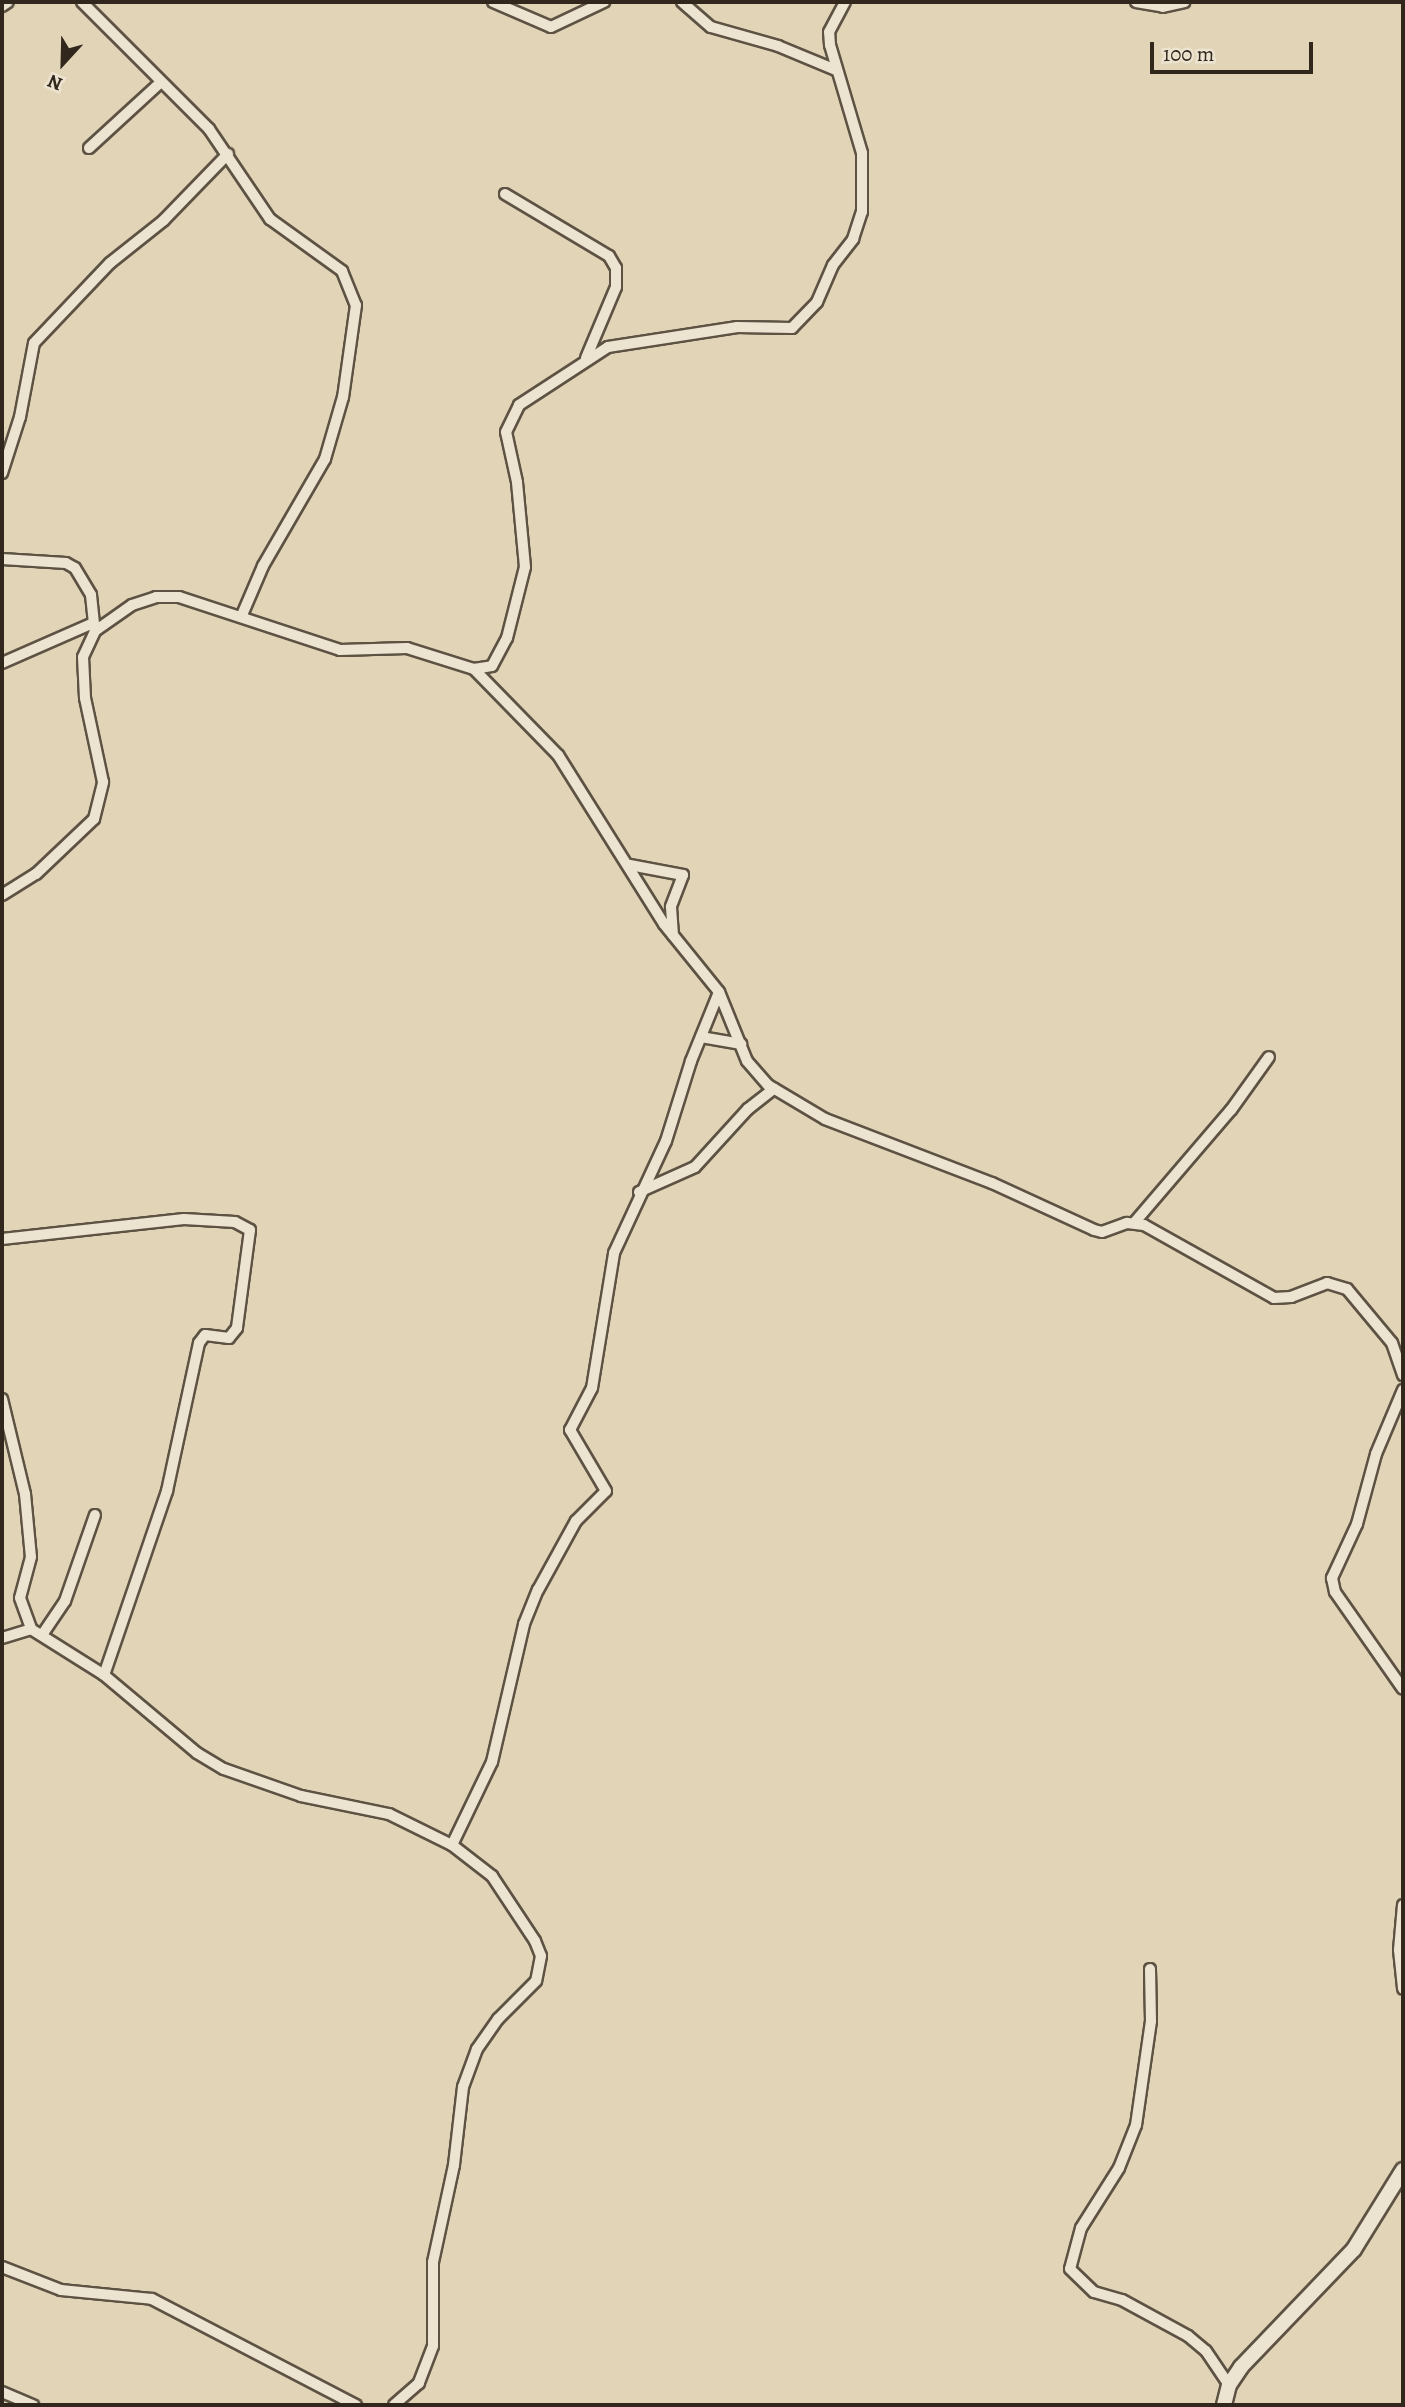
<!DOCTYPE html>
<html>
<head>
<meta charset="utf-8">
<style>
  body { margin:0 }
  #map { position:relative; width:1405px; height:2407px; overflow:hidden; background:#e2d4b7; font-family:Alegreya,serif }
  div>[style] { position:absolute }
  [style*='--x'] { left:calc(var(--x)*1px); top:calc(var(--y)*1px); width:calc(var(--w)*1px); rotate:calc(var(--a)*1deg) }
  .roads { filter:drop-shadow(2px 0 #5d5243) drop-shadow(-2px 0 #5d5243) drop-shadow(0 2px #5d5243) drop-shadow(0 -2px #5d5243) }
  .minor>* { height:10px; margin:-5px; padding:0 5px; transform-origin:5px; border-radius:5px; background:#ece3d0 }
  .tertiary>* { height:14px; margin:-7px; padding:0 7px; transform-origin:7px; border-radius:7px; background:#ece3d0 }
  span { translate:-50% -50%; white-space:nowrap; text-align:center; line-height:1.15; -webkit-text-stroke:5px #ece3d0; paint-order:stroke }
  .frame { position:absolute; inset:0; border:4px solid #31271c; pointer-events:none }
  .north { position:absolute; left:28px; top:28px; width:70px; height:70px; -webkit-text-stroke:5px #ece3d0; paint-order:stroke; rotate:202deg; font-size:19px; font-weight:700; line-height:28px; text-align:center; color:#31271c }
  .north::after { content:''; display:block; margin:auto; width:24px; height:32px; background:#31271c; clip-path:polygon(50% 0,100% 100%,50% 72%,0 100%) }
  .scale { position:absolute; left:1150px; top:42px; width:163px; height:32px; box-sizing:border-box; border:4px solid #31271c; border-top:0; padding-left:9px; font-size:21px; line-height:24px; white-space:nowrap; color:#31271c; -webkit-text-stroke:5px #ece3d0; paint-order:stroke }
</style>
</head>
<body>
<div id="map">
  <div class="roads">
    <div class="minor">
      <i style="--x:82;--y:2;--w:180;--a:45"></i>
      <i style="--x:209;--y:129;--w:109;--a:55.9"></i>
      <i style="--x:270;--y:219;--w:89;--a:35.8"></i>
      <i style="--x:342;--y:271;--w:37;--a:68"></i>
      <i style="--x:356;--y:305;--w:93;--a:98"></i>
      <i style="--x:343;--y:397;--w:65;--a:106.2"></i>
      <i style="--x:325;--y:459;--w:124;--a:120.1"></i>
      <i style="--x:263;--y:566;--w:53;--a:113.2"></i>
      <i style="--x:493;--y:2;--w:63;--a:23.3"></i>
      <i style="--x:551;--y:27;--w:59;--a:-25.3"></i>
      <i style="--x:682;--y:2;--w:38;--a:41"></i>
      <i style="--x:711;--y:27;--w:70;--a:15.8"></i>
      <i style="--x:778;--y:46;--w:63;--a:22.5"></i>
      <i style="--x:1136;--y:2;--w:27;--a:10"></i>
      <i style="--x:1163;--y:7;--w:22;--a:-13"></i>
      <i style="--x:2;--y:6;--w:7;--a:-34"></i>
      <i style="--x:89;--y:148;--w:96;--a:-42.5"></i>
      <i style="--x:505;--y:194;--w:121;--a:30.8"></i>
      <i style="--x:609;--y:256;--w:14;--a:60"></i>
      <i style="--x:616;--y:268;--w:19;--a:90"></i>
      <i style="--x:616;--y:287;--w:77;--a:112.9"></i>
      <i style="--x:2;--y:473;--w:59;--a:-72.2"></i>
      <i style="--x:20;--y:417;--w:75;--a:-79.3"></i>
      <i style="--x:34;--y:343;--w:110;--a:-46.5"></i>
      <i style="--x:110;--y:263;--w:69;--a:-38.5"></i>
      <i style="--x:164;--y:220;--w:92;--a:-45.9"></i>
      <i style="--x:2;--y:559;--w:64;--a:3.6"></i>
      <i style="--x:66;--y:563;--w:10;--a:29"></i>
      <i style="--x:75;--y:568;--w:31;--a:59"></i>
      <i style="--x:91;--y:595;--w:36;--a:84"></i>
      <i style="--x:2;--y:663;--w:99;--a:-23.7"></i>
      <i style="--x:474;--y:669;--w:120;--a:45.7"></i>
      <i style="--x:558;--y:755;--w:199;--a:57.9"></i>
      <i style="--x:664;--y:924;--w:87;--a:51"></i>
      <i style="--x:719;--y:992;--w:74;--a:67.9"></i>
      <i style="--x:747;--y:1061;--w:32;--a:49"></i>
      <i style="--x:768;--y:1085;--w:66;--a:30.8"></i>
      <i style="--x:825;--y:1119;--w:179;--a:21"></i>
      <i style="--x:992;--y:1183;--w:112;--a:24.7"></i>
      <i style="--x:1094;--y:1230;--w:8;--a:14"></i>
      <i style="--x:1102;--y:1232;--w:27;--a:-20"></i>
      <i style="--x:1127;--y:1223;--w:17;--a:7"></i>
      <i style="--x:1144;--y:1225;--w:149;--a:29.3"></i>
      <i style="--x:1274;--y:1298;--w:17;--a:-3"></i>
      <i style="--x:1291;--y:1297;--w:39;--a:-21"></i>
      <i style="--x:1327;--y:1283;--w:21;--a:17"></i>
      <i style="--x:1347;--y:1289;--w:70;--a:50.2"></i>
      <i style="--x:1392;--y:1343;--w:34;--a:71"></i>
      <i style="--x:630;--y:865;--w:54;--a:10.7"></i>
      <i style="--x:683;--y:875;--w:34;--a:111"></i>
      <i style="--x:671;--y:907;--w:28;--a:86"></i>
      <i style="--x:2;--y:895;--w:40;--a:-32"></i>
      <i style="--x:36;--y:874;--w:80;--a:-43.5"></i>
      <i style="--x:94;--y:819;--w:38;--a:-76"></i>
      <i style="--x:103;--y:782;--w:86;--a:-102.1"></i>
      <i style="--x:85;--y:698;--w:41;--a:-92.8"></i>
      <i style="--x:83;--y:657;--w:29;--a:-65"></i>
      <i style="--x:95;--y:631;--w:45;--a:-35.1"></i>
      <i style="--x:132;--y:605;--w:25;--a:-18"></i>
      <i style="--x:156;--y:597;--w:23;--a:0"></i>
      <i style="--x:179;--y:597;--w:169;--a:18.2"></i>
      <i style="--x:340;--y:650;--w:67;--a:-1.7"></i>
      <i style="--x:407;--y:648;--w:70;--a:17.4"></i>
      <i style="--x:474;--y:669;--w:18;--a:-9"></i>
      <i style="--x:492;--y:666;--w:32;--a:-62"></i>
      <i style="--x:507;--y:638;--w:73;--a:-75.8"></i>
      <i style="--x:525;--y:567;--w:85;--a:-95.4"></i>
      <i style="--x:517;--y:482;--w:51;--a:-102.4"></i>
      <i style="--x:506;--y:432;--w:30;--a:-64"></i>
      <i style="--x:519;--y:405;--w:106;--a:-33.1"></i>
      <i style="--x:608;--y:347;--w:131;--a:-8.8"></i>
      <i style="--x:737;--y:327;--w:55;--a:1"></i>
      <i style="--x:792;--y:328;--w:36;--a:-46"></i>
      <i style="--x:817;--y:302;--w:40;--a:-66.6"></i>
      <i style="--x:833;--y:265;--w:33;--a:-52"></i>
      <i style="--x:853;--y:239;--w:28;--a:-72"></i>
      <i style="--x:862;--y:212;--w:59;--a:-90"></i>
      <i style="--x:862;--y:153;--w:113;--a:-106.5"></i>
      <i style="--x:830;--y:45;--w:13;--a:-94"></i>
      <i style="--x:829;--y:32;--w:34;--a:-62"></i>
      <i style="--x:701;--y:1037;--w:41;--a:9.9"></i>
      <i style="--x:639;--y:1192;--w:61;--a:-24.1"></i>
      <i style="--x:695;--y:1167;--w:79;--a:-47.6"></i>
      <i style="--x:748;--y:1109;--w:33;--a:-38"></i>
      <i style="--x:1134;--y:1223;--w:149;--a:-49.4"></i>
      <i style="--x:1231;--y:1110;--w:65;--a:-54.4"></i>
      <i style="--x:2;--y:1239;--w:183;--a:-6.3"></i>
      <i style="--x:184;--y:1219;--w:51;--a:3.4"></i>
      <i style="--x:235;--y:1222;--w:17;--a:28"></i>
      <i style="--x:250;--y:1230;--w:99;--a:97.6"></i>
      <i style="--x:237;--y:1328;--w:13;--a:129"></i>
      <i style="--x:229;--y:1338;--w:24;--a:-173"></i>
      <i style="--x:205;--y:1335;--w:10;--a:127"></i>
      <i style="--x:199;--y:1343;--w:151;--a:102.2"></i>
      <i style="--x:167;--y:1491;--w:194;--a:108.9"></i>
      <i style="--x:1403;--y:1390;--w:69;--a:112.9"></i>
      <i style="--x:1376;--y:1454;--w:73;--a:105.2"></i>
      <i style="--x:1357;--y:1524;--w:60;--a:114.8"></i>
      <i style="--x:1332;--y:1578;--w:14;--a:78"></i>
      <i style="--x:1335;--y:1592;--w:118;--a:55"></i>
      <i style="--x:2;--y:1399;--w:98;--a:76.4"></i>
      <i style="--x:25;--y:1494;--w:63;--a:84.6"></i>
      <i style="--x:31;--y:1557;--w:42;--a:105"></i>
      <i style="--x:20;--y:1598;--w:33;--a:70"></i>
      <i style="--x:31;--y:1629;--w:86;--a:32.2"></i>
      <i style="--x:104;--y:1675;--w:121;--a:40"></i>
      <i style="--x:197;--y:1753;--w:31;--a:31"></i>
      <i style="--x:224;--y:1769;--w:82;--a:19.3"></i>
      <i style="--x:301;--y:1796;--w:90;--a:11.6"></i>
      <i style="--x:389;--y:1814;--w:70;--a:26.2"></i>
      <i style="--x:452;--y:1845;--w:51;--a:37.8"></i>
      <i style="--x:492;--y:1876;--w:78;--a:56.5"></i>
      <i style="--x:535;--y:1941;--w:16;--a:68"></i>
      <i style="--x:541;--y:1956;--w:25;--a:101"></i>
      <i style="--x:536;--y:1981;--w:54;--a:135"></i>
      <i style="--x:498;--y:2019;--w:37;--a:125"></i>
      <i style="--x:477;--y:2049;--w:40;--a:110.2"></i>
      <i style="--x:463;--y:2087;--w:79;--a:96.6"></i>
      <i style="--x:454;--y:2165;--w:99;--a:102.2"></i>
      <i style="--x:433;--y:2262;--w:84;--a:90"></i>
      <i style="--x:433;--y:2346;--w:40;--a:111"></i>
      <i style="--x:419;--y:2383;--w:33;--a:139"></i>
      <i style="--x:42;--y:1635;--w:41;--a:-55.9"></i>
      <i style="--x:65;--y:1601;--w:91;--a:-70.8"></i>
      <i style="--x:2;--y:1638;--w:30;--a:-17"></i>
      <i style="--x:452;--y:1845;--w:92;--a:-64.3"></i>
      <i style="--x:492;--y:1762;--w:142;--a:-76.9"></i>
      <i style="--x:524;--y:1624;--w:37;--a:-68"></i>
      <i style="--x:538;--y:1590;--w:79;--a:-61.2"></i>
      <i style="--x:576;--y:1521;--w:42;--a:-45"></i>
      <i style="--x:606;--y:1491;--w:71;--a:-120.5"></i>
      <i style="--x:570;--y:1430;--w:47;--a:-62.4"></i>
      <i style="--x:592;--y:1388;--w:137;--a:-80.7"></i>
      <i style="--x:614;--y:1253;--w:123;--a:-65.1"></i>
      <i style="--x:666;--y:1141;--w:84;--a:-72.6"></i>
      <i style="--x:691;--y:1061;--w:74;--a:-67.9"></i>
      <i style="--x:1403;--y:1905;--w:45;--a:95.1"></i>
      <i style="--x:1399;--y:1950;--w:39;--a:84"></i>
      <i style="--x:1150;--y:1969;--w:52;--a:88.9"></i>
      <i style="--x:1151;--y:2021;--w:105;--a:98.2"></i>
      <i style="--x:1136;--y:2125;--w:46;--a:111.6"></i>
      <i style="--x:1119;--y:2168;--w:71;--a:122.3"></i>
      <i style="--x:1081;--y:2228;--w:42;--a:105"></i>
      <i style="--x:1070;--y:2269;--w:33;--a:44"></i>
      <i style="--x:1094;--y:2292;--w:29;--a:16"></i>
      <i style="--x:1122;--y:2300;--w:75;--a:28.6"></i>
      <i style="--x:1188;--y:2336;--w:23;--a:40"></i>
      <i style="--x:1206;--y:2351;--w:41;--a:55.9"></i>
      <i style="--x:2;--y:2267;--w:63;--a:21.3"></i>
      <i style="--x:61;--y:2290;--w:91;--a:5.6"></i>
      <i style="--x:152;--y:2299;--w:230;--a:27.5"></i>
      <i style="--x:2;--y:2392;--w:34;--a:23"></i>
    </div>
    <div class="tertiary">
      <i style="--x:1224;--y:2405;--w:21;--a:-76"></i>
      <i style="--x:1229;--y:2385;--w:22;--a:-56"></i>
      <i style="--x:1241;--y:2367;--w:163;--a:-46.2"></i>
      <i style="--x:1354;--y:2249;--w:93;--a:-58.2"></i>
    </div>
  </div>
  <div class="frame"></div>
  <div class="north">N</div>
  <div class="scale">100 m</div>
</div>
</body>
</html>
